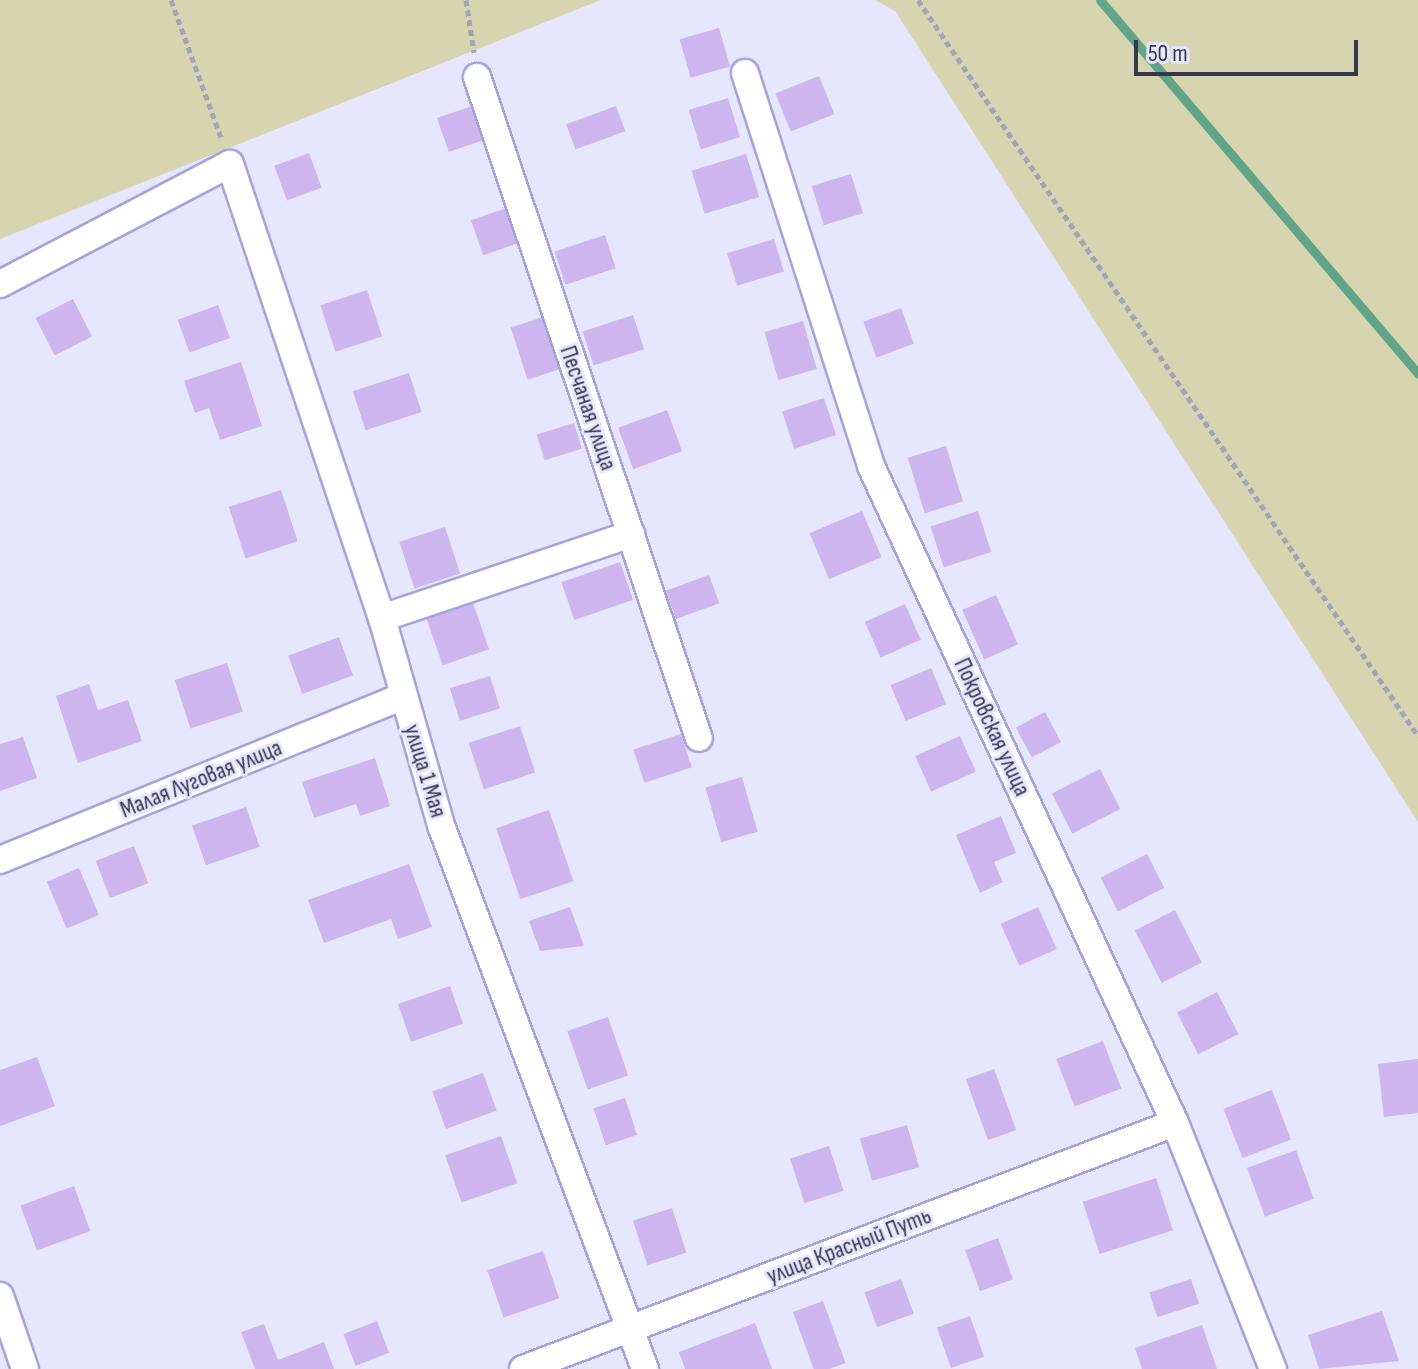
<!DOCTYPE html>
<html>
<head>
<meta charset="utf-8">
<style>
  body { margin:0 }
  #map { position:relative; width:1418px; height:1369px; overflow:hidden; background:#e6e7fe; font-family:"Sofia Sans Condensed",sans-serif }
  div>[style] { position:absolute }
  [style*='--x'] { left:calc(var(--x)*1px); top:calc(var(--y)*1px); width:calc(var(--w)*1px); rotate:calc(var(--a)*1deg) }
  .green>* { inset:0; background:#d7d5b0 }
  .stream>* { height:9px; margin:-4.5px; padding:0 4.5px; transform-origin:4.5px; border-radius:4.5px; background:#61a487 }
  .building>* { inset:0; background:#cdb5ed; transform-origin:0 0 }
  .path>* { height:5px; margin-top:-2.5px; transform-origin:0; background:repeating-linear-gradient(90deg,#a2a2b9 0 6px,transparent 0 10px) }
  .roads { filter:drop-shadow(2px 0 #a4a4db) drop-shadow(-2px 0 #a4a4db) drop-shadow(0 2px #a4a4db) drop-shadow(0 -2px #a4a4db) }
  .minor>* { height:26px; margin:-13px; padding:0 13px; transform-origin:13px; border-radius:13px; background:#fff }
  span { translate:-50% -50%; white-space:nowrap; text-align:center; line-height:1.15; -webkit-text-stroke:6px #e6e7fe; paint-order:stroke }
  .street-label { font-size:24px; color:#36364d }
  .scale { position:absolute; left:1134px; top:40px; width:224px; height:36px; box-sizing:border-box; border:4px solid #36364d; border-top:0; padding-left:10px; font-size:24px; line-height:28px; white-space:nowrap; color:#36364d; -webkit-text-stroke:6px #e6e7fe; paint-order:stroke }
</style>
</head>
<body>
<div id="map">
  <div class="green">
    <i style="clip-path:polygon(0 0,601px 0,0 239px)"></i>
    <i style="clip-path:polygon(875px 0,1418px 0,1418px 822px,895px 11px)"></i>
  </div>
  <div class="stream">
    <i style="--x:1100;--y:0;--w:491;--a:49.6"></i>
  </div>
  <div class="building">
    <i style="left:719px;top:28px;width:40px;height:41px;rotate:74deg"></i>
    <i style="left:819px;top:76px;width:41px;height:47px;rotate:68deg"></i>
    <i style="left:728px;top:98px;width:41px;height:41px;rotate:73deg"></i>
    <i style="left:472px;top:106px;width:36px;height:37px;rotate:71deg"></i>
    <i style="left:616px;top:106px;width:27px;height:53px;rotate:70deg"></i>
    <i style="left:309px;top:153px;width:37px;height:37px;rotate:70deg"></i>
    <i style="left:746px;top:154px;width:45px;height:57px;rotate:73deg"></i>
    <i style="left:851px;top:174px;width:41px;height:41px;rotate:73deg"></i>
    <i style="left:507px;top:208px;width:37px;height:38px;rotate:71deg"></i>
    <i style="left:605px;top:235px;width:35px;height:53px;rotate:72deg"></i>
    <i style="left:774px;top:239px;width:34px;height:49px;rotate:73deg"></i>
    <i style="left:367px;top:290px;width:49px;height:49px;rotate:72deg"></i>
    <i style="left:73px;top:299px;width:42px;height:42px;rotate:63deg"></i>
    <i style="left:218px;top:305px;width:35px;height:43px;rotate:70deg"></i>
    <i style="left:901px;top:308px;width:38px;height:40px;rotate:70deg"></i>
    <i style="left:633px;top:315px;width:36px;height:53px;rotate:72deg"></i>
    <i style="left:543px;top:317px;width:55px;height:34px;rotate:72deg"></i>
    <i style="left:803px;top:321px;width:50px;height:40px;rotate:74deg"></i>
    <i style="clip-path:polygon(241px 362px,262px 426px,220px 440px,209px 408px,195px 413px,184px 381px)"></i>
    <i style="left:409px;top:373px;width:41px;height:59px;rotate:72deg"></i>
    <i style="left:824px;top:398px;width:39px;height:44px;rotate:72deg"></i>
    <i style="left:667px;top:410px;width:44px;height:52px;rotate:70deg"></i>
    <i style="left:574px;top:423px;width:27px;height:39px;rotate:73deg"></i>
    <i style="left:946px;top:446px;width:58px;height:40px;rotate:73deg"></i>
    <i style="left:281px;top:490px;width:54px;height:55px;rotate:72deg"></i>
    <i style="left:862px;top:511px;width:50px;height:57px;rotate:67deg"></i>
    <i style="left:978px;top:511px;width:43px;height:50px;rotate:72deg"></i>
    <i style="left:445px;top:527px;width:49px;height:48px;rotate:72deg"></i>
    <i style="left:620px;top:562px;width:40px;height:62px;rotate:71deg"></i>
    <i style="left:709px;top:575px;width:30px;height:46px;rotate:70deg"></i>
    <i style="left:996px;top:595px;width:54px;height:37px;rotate:66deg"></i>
    <i style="left:473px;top:603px;width:49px;height:49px;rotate:71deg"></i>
    <i style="left:905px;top:604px;width:39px;height:44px;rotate:66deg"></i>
    <i style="left:339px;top:637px;width:41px;height:54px;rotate:70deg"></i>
    <i style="left:227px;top:663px;width:51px;height:55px;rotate:72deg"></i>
    <i style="left:931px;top:668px;width:39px;height:44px;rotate:67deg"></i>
    <i style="left:490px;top:676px;width:34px;height:42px;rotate:73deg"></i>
    <i style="clip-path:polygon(89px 684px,98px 710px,128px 700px,142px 741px,78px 763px,56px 696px)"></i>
    <i style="left:1045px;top:712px;width:34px;height:33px;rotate:62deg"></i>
    <i style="left:520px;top:726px;width:49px;height:54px;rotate:72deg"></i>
    <i style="left:681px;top:734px;width:35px;height:50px;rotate:72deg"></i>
    <i style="left:960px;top:736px;width:39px;height:49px;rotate:66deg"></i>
    <i style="clip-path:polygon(23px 737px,37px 778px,0 791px,0 744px)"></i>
    <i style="clip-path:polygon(375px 758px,390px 806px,360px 816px,356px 804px,314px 818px,302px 782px)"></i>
    <i style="left:1100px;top:769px;width:45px;height:54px;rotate:63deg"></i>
    <i style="left:742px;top:777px;width:57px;height:38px;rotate:74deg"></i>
    <i style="left:246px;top:807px;width:42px;height:57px;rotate:71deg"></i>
    <i style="left:549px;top:810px;width:75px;height:56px;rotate:71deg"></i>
    <i style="clip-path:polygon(1001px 816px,1016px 853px,994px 862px,1003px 882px,980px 893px,956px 835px)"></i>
    <i style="left:134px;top:846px;width:40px;height:41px;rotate:69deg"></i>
    <i style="left:1147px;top:854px;width:38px;height:52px;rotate:63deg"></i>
    <i style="clip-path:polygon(409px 864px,432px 927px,398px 939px,391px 919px,324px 943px,308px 900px)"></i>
    <i style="left:79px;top:868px;width:51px;height:35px;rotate:67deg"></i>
    <i style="clip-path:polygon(570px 907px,584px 946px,540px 951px,529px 921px)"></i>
    <i style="left:1038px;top:907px;width:46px;height:41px;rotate:66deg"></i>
    <i style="left:1175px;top:910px;width:59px;height:45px;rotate:63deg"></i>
    <i style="left:450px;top:986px;width:40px;height:55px;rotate:71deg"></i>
    <i style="left:1217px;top:992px;width:47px;height:45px;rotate:63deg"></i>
    <i style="left:608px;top:1017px;width:62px;height:43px;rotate:71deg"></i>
    <i style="left:1103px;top:1041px;width:51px;height:50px;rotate:69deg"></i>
    <i style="clip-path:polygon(37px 1057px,55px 1106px,0 1126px,0 1070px)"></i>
    <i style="clip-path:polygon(1418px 1059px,1418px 1113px,1384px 1117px,1378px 1064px)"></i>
    <i style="left:994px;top:1069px;width:65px;height:30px;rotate:70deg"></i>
    <i style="left:483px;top:1073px;width:40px;height:54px;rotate:70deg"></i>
    <i style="left:1272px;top:1090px;width:53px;height:52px;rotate:69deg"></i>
    <i style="left:625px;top:1098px;width:39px;height:33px;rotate:72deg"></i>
    <i style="left:907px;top:1125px;width:44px;height:49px;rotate:74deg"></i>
    <i style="left:501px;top:1136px;width:50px;height:59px;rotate:71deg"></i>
    <i style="left:829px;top:1146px;width:47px;height:41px;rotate:72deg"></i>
    <i style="left:1296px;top:1150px;width:52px;height:52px;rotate:70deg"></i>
    <i style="left:1156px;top:1178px;width:55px;height:77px;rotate:72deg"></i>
    <i style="left:74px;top:1186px;width:48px;height:57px;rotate:70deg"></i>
    <i style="left:672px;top:1208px;width:47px;height:41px;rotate:72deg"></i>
    <i style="left:998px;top:1238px;width:44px;height:35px;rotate:70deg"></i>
    <i style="left:543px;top:1251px;width:50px;height:59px;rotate:71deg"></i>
    <i style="left:901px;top:1279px;width:37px;height:39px;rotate:70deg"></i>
    <i style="left:1191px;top:1279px;width:26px;height:44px;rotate:72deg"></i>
    <i style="left:823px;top:1301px;width:66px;height:32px;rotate:70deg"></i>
    <i style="clip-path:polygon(1382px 1311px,1399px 1361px,1319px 1369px,1308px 1335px)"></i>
    <i style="left:970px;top:1316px;width:43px;height:35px;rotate:71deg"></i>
    <i style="left:377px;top:1321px;width:34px;height:36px;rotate:69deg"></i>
    <i style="clip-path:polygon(755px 1323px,772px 1369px,685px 1369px,679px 1352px)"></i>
    <i style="clip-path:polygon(264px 1324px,278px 1360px,324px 1342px,334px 1369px,255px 1369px,241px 1332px)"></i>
    <i style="clip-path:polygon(1202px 1325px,1217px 1369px,1142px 1369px,1135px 1348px)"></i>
  </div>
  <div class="path">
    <i style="--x:171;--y:0;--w:149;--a:70"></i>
    <i style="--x:466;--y:0;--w:53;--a:81.3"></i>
    <i style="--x:918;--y:0;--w:890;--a:55.81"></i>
  </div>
  <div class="roads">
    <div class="minor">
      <i style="--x:745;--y:73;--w:413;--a:72.2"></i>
      <i style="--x:871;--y:466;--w:724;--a:65.17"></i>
      <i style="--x:1175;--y:1123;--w:265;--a:68.3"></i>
      <i style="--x:477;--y:77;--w:697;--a:71.44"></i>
      <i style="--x:0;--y:284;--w:259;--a:-27.6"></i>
      <i style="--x:230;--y:164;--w:479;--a:71.5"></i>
      <i style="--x:382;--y:618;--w:218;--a:74.1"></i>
      <i style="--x:442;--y:828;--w:578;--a:69.43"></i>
      <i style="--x:382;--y:618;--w:263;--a:-18.6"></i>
      <i style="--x:0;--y:860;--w:434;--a:-22.1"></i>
      <i style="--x:0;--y:1296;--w:77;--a:71.1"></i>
      <i style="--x:523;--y:1369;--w:697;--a:-20.67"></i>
    </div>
  </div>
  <div class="street-label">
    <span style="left:588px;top:408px;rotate:71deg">Песчаная улица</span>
    <span style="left:992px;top:727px;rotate:65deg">Покровская улица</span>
    <span style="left:425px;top:771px;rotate:73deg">улица 1 Мая</span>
    <span style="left:201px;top:779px;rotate:-22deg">Малая Луговая улица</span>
    <span style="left:849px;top:1246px;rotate:-21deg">улица Красный Путь</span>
  </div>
  <div class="scale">50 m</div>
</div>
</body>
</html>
